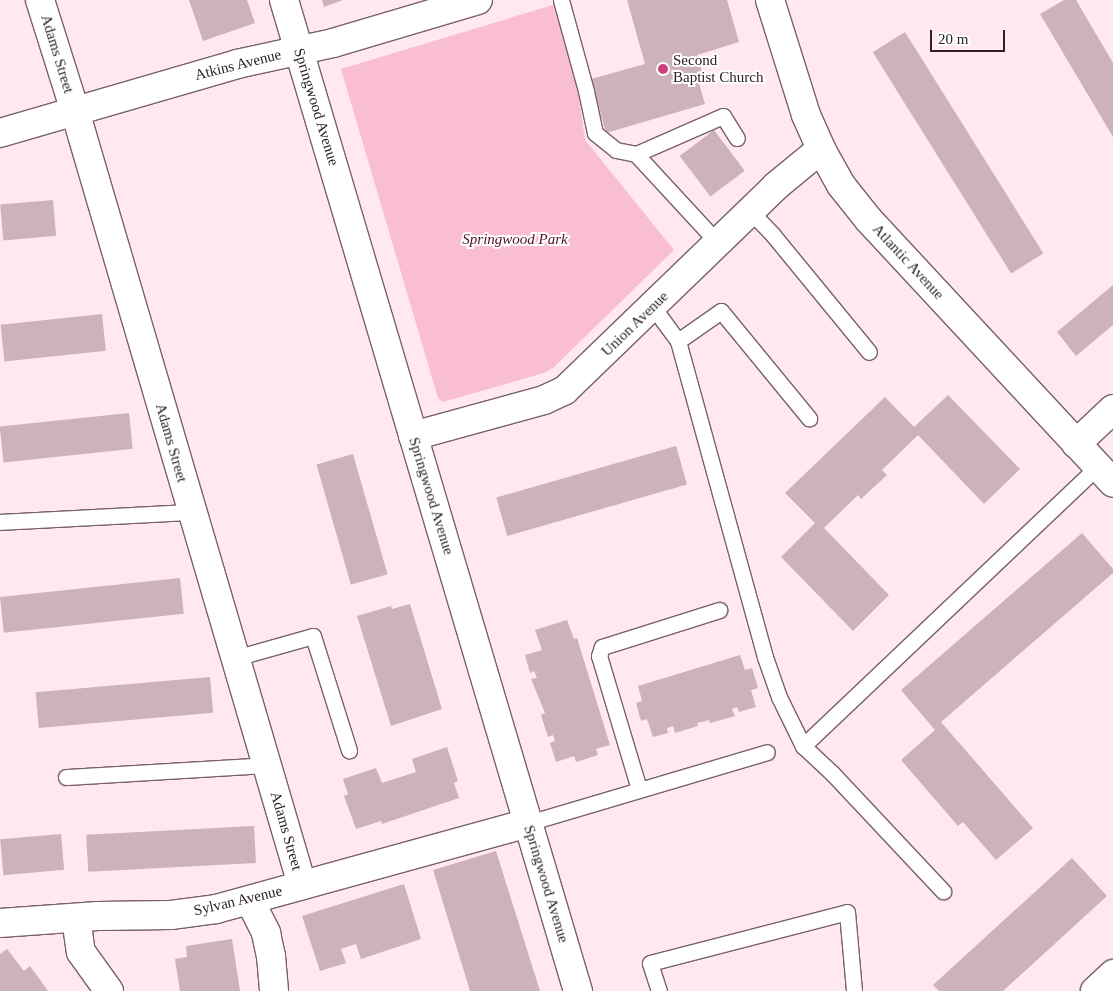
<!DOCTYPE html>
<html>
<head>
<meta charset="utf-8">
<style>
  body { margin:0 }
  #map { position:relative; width:1113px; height:991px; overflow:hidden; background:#ffe8ef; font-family:Georgia,serif }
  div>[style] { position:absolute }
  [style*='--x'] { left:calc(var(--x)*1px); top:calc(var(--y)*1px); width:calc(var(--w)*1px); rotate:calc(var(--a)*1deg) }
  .green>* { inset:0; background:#fabed1 }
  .building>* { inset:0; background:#cdb2ba; transform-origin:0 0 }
  .roads { filter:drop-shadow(1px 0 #796169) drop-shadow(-1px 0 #796169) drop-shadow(0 1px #796169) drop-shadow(0 -1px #796169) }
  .service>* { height:15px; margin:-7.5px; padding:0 7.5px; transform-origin:7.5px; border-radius:7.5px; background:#fff }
  .minor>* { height:28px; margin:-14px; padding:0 14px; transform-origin:14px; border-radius:14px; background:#fff }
  .dots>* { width:14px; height:14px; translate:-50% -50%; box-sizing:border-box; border:2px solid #fff; border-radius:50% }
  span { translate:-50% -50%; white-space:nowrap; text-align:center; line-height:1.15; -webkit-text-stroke:4px #fff; paint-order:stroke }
  .street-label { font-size:15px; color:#2c2225 }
  .poi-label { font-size:15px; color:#2c2225 }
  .left { translate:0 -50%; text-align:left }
  .park-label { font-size:15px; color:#4e102b; font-style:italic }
  .scale { position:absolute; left:930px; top:30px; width:75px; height:22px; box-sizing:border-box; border:2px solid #2c2225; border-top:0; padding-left:6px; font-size:15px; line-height:18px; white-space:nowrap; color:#2c2225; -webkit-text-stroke:4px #fff; paint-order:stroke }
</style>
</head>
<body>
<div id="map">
  <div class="green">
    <i style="clip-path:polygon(556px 4px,577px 83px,585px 140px,674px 250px,553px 368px,544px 373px,443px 402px,438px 398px,341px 69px)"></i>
  </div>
  <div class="building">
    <i style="clip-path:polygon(189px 0,247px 0,255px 23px,203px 41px)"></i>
    <i style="clip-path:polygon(322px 0,343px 0,324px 7px)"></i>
    <i style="clip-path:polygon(627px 0,727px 0,739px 42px,697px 55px,703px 75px,697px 77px,705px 104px,606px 133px,591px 79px,645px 64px)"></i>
    <i style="clip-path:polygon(1064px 0,1076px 0,1113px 63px,1113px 137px,1040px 14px)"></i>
    <i style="left:905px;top:32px;width:261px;height:38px;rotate:58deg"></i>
    <i style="left:714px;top:130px;width:51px;height:43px;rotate:53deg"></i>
    <i style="left:53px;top:200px;width:36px;height:53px;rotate:85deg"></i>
    <i style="clip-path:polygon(1113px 285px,1113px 325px,1076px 356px,1057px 332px)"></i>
    <i style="left:102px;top:314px;width:37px;height:102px;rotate:84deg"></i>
    <i style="clip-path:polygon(948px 395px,1020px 469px,984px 504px,918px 435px,882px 470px,887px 475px,861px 499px,858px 495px,824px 528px,889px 595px,853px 631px,781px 557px,815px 523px,785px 493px,885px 397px,914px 427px)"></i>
    <i style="left:129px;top:413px;width:36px;height:130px;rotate:84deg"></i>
    <i style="left:676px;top:446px;width:40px;height:187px;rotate:74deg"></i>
    <i style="left:353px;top:454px;width:125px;height:38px;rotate:74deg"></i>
    <i style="clip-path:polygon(1082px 533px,1113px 569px,1113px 573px,941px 722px,1033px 828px,996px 860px,963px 822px,958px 826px,901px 760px,935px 730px,901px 690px)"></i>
    <i style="left:180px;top:578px;width:36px;height:181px;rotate:84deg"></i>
    <i style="clip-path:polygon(410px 604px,442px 709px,391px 726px,357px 616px,391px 606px,392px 609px)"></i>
    <i style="clip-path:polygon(567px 620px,574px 639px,577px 638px,610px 745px,596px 749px,598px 755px,576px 762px,574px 756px,556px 762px,550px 743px,555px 741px,553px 735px,548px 737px,541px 715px,545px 713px,531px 679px,537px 678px,534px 671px,530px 673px,525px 655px,542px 650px,535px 630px)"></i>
    <i style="clip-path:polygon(740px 655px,745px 670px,752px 668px,758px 688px,751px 690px,756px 707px,739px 712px,737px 707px,732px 709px,735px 716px,710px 723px,709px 720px,697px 723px,698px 726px,675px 733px,673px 726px,667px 728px,668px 733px,653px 737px,647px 719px,641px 721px,636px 703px,642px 701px,638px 686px)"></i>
    <i style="left:210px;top:677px;width:36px;height:175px;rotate:85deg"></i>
    <i style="clip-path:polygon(447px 747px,458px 781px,454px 783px,459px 798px,382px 824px,381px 821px,356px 829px,344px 796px,348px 794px,343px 779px,376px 768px,382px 783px,416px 772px,412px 759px)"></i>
    <i style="left:254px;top:826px;width:37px;height:168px;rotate:87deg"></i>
    <i style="left:61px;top:834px;width:36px;height:61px;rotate:85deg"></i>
    <i style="clip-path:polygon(496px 851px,540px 991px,470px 991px,433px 870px)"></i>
    <i style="clip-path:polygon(1072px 858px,1107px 896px,1003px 991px,939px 991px,933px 985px)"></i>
    <i style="clip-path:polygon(404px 884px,421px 939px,361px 959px,356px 944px,341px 949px,346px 963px,320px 971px,302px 916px)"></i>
    <i style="clip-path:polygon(232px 939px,240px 991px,180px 991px,175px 959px,187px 957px,186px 946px)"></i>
    <i style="clip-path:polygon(7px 949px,24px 971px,30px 966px,48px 991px,0 991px,0 954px)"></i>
  </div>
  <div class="roads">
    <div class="service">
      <i style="--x:561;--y:0;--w:94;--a:74.6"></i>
      <i style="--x:586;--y:91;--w:43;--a:77.9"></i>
      <i style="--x:595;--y:133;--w:27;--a:39"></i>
      <i style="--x:616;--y:150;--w:20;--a:11"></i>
      <i style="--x:751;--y:212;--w:32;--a:46"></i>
      <i style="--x:773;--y:235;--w:151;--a:50.6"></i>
      <i style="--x:718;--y:243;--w:121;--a:-132.7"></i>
      <i style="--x:636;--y:154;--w:95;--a:-23.6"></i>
      <i style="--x:723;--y:116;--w:26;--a:58"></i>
      <i style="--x:653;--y:307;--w:42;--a:53.7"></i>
      <i style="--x:678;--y:341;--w:328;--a:74.6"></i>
      <i style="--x:765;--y:657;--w:42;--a:70.7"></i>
      <i style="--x:779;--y:697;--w:55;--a:63.9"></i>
      <i style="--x:803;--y:746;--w:41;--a:43"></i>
      <i style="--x:833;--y:774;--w:161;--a:46.8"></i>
      <i style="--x:678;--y:341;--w:52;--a:-34.9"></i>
      <i style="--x:721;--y:311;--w:139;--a:50.6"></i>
      <i style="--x:0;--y:522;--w:191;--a:-3"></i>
      <i style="--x:235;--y:658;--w:81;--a:-15.8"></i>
      <i style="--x:313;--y:636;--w:120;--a:72.5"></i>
      <i style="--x:803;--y:746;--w:405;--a:-43.5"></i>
      <i style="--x:66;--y:777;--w:201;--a:-3.4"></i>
      <i style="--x:639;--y:789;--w:139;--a:-106.7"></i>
      <i style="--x:599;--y:656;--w:9;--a:-72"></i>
      <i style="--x:602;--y:647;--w:123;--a:-17.5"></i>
      <i style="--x:528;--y:823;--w:249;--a:-16.5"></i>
      <i style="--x:659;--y:991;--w:29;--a:-108"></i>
      <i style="--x:650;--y:963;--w:203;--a:-14.5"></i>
      <i style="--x:847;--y:912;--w:79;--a:84.9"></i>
    </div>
    <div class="minor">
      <i style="--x:40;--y:0;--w:116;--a:72.5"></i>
      <i style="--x:75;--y:111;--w:807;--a:73.65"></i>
      <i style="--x:284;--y:0;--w:1034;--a:73.48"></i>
      <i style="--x:770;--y:0;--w:121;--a:72.6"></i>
      <i style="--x:806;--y:115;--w:37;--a:66"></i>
      <i style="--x:821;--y:149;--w:41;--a:60.9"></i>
      <i style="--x:841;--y:185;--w:43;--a:51.5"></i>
      <i style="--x:868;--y:219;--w:360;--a:47.1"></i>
      <i style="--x:0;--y:133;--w:247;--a:-16.2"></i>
      <i style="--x:237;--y:64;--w:98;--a:-12.3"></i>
      <i style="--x:333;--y:43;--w:151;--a:-16.5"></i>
      <i style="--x:413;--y:436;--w:136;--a:-15.4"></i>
      <i style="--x:544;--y:400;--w:23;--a:-25"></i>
      <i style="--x:565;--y:390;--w:293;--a:-44"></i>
      <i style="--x:776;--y:186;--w:58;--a:-39.4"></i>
      <i style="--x:1076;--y:444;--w:51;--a:-43.4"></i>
      <i style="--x:250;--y:901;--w:36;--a:63"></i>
      <i style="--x:266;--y:933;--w:24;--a:78"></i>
      <i style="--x:271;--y:956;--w:35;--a:85"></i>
      <i style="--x:76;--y:918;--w:34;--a:82"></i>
      <i style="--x:81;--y:952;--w:48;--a:54.3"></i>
      <i style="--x:0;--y:923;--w:98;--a:-4.1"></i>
      <i style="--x:98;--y:916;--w:73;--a:-0.8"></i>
      <i style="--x:171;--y:915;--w:45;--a:-7.6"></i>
      <i style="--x:216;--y:909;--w:324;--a:-15.4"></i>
      <i style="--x:1095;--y:991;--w:25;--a:-43"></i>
    </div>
  </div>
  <div class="dots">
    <i style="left:663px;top:69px;background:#ca417b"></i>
  </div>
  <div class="street-label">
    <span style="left:57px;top:54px;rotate:73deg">Adams Street</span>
    <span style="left:238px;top:65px;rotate:-14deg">Atkins Avenue</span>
    <span style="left:316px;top:107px;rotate:73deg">Springwood Avenue</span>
    <span style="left:908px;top:262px;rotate:47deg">Atlantic Avenue</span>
    <span style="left:635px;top:324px;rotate:-44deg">Union Avenue</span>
    <span style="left:171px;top:443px;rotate:74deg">Adams Street</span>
    <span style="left:431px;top:496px;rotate:73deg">Springwood Avenue</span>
    <span style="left:286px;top:831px;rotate:74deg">Adams Street</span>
    <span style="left:546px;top:884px;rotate:73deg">Springwood Avenue</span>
    <span style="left:238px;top:901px;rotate:-13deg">Sylvan Avenue</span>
  </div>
  <div class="poi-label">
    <span class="left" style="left:673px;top:69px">Second<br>Baptist Church</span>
  </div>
  <div class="park-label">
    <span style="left:515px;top:240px">Springwood Park</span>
  </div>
  <div class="scale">20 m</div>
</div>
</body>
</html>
